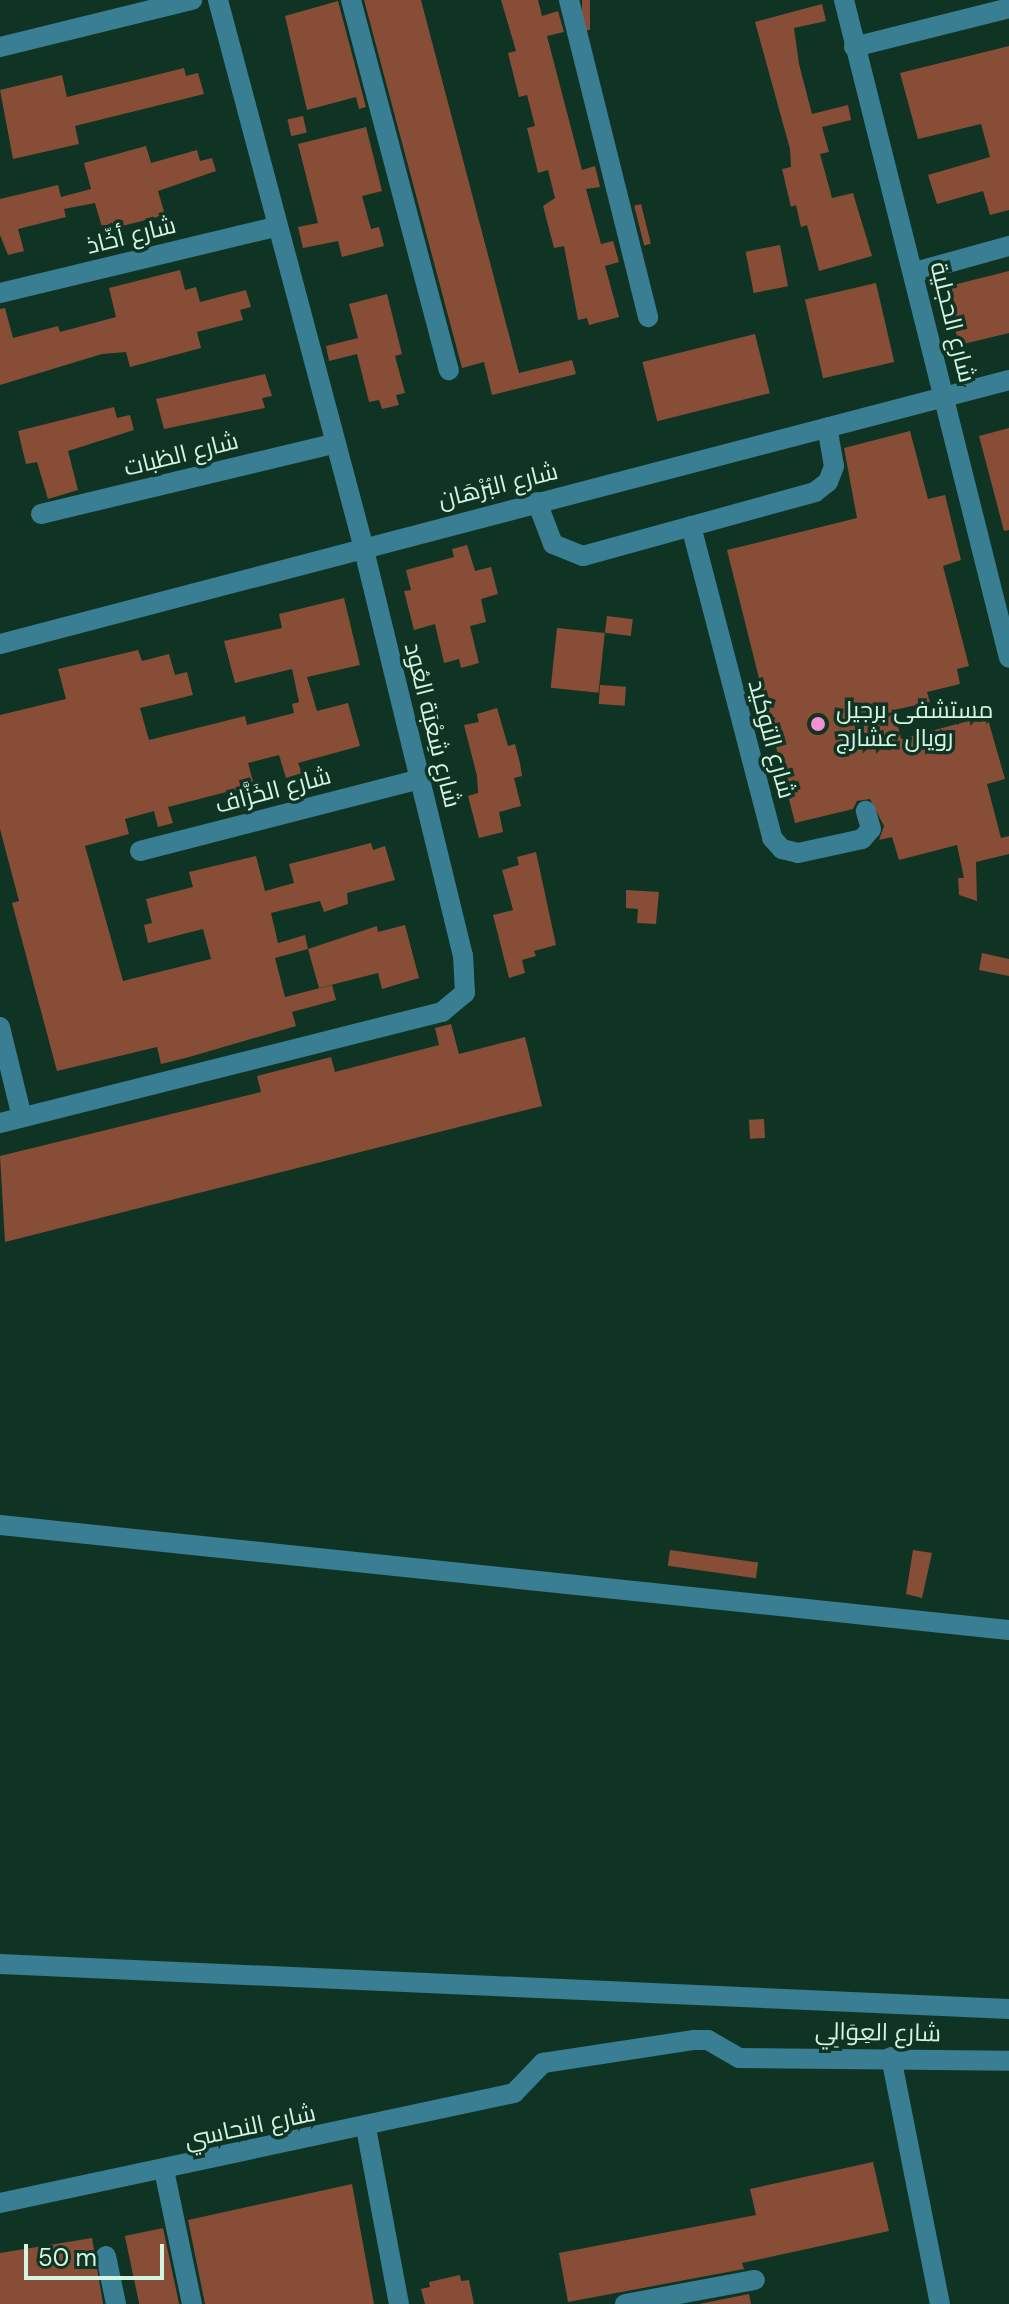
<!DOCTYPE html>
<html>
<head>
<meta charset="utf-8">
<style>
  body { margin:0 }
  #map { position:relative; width:1009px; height:2304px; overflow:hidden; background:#0f3423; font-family:"DM Sans",Cairo,sans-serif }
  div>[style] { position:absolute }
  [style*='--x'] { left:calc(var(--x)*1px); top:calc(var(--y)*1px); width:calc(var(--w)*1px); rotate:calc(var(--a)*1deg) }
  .building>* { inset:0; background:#884d37; transform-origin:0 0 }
  .minor>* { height:20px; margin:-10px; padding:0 10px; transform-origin:10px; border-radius:10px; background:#397e92 }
  .dots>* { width:22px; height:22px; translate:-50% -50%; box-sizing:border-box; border:4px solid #0f3423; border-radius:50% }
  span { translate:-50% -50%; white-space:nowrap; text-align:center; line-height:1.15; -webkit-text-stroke:7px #0f3423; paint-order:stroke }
  .street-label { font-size:24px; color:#d4f5e2 }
  .poi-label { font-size:24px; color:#d4f5e2 }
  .left { translate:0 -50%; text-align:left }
  .scale { position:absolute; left:24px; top:2244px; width:140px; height:36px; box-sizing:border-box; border:4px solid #d4f5e2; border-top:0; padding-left:10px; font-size:24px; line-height:28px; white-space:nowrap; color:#d4f5e2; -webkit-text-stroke:6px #0f3423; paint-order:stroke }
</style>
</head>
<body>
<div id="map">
  <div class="building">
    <i style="clip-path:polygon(364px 0,421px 0,519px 373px,572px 360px,576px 374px,492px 395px,484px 362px,462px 368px)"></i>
    <i style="clip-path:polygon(501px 0,538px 0,542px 16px,558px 11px,564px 32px,547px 36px,582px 170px,595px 166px,600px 187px,586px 189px,601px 244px,613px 241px,619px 262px,605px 266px,619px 317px,589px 325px,587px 318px,578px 320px,564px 246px,554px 248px,543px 206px,555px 198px,548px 170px,538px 173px,527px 128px,535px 126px,527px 95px,519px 97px,508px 53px,516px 51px)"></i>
    <i style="left:582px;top:0;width:8px;height:30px"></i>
    <i style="clip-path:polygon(338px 1px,366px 107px,359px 109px,356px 97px,307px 110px,285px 16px)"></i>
    <i style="clip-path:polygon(822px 4px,826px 21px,794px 28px,799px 64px,812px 114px,848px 105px,851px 120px,822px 127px,829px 152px,820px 154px,832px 198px,853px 193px,872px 256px,819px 271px,807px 225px,801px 227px,796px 205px,791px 207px,782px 169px,791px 167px,790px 149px,755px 22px)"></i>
    <i style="clip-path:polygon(1009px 46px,1009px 210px,990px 215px,983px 191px,937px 204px,928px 175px,990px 157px,981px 124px,918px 139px,900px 73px)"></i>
    <i style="clip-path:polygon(184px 68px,186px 76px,198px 73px,204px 94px,75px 126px,79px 144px,13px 159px,0 90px,62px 75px,67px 97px)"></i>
    <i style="left:303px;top:116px;width:17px;height:16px;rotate:77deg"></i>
    <i style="clip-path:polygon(366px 127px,382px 191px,362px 196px,371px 229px,379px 227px,384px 246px,342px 257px,338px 241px,303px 248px,298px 227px,318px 223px,298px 144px)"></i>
    <i style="clip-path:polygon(146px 146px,151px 163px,197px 150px,200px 161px,212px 158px,216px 171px,158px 191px,165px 215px,103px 231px,95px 203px,64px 209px,66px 217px,18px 229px,24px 251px,8px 255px,0 235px,0 199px,58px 185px,61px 197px,91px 189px,84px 163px)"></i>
    <i style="left:641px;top:204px;width:41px;height:7px;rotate:76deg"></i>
    <i style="left:780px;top:245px;width:42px;height:35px;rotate:79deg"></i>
    <i style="clip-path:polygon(180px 270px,185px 290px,196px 287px,200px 302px,246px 290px,251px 307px,240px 310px,243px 320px,197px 332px,201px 348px,130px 367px,126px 352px,102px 354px,0 385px,0 309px,5px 308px,13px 338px,58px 326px,60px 332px,116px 317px,109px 288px)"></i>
    <i style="clip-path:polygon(1009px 271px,1009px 333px,959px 345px,945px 287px)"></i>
    <i style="left:876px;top:283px;width:81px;height:73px;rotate:77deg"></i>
    <i style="clip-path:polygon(387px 294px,402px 354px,395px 356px,405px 393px,396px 395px,399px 405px,382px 409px,379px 400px,369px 402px,357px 354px,329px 361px,326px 346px,358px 338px,349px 304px)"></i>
    <i style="left:755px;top:334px;width:61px;height:116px;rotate:76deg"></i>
    <i style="clip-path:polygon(265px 374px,272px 396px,262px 398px,265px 408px,164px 429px,156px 399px)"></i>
    <i style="clip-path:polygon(114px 407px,117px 418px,130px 415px,134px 430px,68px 451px,78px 490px,48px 499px,37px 462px,26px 464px,18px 431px)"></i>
    <i style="clip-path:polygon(1009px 428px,1009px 530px,1004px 531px,979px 436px)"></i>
    <i style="clip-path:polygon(910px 431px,928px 499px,945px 495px,961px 560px,943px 566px,969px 666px,957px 669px,960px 684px,927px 692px,930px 702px,894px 710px,901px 739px,987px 716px,1005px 779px,987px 784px,1001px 838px,1009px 836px,1009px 854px,976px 862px,977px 901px,959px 895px,958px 878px,964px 878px,957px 845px,899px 860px,892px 837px,879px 840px,884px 826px,870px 799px,857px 801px,853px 809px,795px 823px,727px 550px,857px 518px,844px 448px)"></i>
    <i style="clip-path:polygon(467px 545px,475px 571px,491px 567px,498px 594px,481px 599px,486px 622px,470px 626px,479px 663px,461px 668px,459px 659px,444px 663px,435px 624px,414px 630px,404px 591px,411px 590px,406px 570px,454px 557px,452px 549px)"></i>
    <i style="clip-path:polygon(344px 598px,360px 665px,307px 677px,317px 711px,348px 703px,360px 746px,298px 763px,302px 773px,286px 778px,279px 755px,248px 763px,254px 785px,168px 807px,173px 823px,158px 827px,154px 811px,125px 819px,129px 834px,85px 846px,123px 981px,211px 959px,203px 929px,148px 943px,144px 925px,152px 923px,146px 899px,193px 887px,189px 872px,256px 856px,265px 891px,294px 883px,289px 864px,371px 843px,373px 850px,385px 846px,395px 880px,347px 893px,348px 904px,324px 912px,320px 901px,271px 913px,278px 943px,305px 935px,308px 949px,275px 958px,285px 997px,332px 985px,336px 1000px,292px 1012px,296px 1026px,189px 1057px,161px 1064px,157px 1047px,57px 1071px,12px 903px,19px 901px,0 829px,0 715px,66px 699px,58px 669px,138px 650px,142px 661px,169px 654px,175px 675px,187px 672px,193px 695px,140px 708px,149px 740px,245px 716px,247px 725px,294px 713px,292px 704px,299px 702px,292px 669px,235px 683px,224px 641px,282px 628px,279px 614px)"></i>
    <i style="left:607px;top:616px;width:26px;height:17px;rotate:7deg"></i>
    <i style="left:557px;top:628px;width:48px;height:60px;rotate:6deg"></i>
    <i style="left:600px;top:685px;width:26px;height:19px;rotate:4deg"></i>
    <i style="clip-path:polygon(497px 708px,508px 746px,515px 744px,520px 763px,522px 776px,514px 778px,521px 806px,499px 812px,503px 832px,479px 838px,468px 796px,478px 793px,477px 776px,464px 725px,479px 722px,477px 714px)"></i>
    <i style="clip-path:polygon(536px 852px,556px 945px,534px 951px,536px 956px,522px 960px,525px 973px,509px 978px,493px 915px,513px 910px,502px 870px,519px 865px,517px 857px)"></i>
    <i style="clip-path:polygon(626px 890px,659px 892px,656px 924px,637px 923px,638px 909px,626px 908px)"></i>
    <i style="clip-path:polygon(405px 925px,419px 978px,382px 989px,378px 973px,319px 988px,308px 949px,377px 926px,378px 932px)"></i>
    <i style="clip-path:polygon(982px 953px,1009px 959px,1009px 976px,979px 970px)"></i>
    <i style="clip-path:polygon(451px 1024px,459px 1054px,525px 1037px,542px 1106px,5px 1242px,0 1156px,261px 1092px,257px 1076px,331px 1057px,335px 1072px,439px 1045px,435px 1028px)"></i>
    <i style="left:764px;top:1119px;width:19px;height:15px;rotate:87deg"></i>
    <i style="left:670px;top:1550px;width:89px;height:16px;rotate:8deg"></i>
    <i style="clip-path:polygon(913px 1550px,932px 1553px,922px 1598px,906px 1594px)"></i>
    <i style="clip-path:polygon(873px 2162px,889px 2231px,742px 2263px,744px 2269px,568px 2302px,559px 2253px,756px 2215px,750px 2189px)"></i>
    <i style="clip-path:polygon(352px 2184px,374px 2304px,205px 2304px,188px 2220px)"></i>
    <i style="left:163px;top:2228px;width:78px;height:39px;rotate:78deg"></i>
    <i style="clip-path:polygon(92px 2238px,103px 2304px,0 2304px,0 2253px)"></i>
    <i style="clip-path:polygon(460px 2275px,461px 2281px,469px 2280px,474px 2304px,425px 2304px,421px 2289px,430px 2287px,429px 2282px)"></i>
    <i style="clip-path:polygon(749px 2294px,751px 2304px,699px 2304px)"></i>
  </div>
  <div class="minor">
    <i style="--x:351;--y:0;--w:383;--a:75.2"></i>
    <i style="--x:569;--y:0;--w:327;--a:76"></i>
    <i style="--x:844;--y:0;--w:678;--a:75.92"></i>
    <i style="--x:0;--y:47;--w:198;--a:-13.8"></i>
    <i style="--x:854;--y:47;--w:160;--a:-14.1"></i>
    <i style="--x:915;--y:272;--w:98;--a:-15.5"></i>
    <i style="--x:0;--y:293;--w:283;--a:-13.5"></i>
    <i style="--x:537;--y:502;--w:45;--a:69.1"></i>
    <i style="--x:553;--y:544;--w:32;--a:22"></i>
    <i style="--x:583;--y:556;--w:241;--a:-15.4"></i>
    <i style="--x:815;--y:492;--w:16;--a:-38"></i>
    <i style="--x:828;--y:482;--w:17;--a:-69"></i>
    <i style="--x:834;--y:466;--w:39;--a:-100"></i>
    <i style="--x:41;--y:514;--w:300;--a:-13.5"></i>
    <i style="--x:691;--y:526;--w:322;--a:75.4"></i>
    <i style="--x:772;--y:838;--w:15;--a:48"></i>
    <i style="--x:782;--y:849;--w:16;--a:14"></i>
    <i style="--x:798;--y:853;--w:66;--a:-12.3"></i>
    <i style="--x:862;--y:839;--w:13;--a:-48"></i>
    <i style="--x:871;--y:829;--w:19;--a:-106"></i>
    <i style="--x:0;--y:644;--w:1043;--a:-14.66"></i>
    <i style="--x:140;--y:851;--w:289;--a:-14.4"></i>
    <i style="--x:0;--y:1027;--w:93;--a:76.3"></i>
    <i style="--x:0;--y:1123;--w:456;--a:-14.1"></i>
    <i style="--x:442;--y:1012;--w:30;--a:-40"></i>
    <i style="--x:465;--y:993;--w:37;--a:-93"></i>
    <i style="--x:463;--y:956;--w:423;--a:-103.7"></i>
    <i style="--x:363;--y:545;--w:564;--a:-104.9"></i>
    <i style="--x:0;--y:1525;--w:1014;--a:5.94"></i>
    <i style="--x:0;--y:1964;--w:1010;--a:2.55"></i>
    <i style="--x:891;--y:2057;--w:252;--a:78.8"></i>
    <i style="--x:366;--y:2128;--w:179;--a:79.4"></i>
    <i style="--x:164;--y:2170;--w:137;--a:78.2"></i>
    <i style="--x:0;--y:2203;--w:526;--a:-12.08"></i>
    <i style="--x:514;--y:2093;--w:42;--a:-46"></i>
    <i style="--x:543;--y:2063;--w:153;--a:-8.7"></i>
    <i style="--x:694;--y:2040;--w:14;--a:0"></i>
    <i style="--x:708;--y:2040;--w:36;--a:30"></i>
    <i style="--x:739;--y:2058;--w:270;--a:0.6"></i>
    <i style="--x:106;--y:2256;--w:49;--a:78.2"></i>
    <i style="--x:625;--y:2304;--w:132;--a:-10.5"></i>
  </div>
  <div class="dots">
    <i style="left:818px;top:724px;background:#f491d4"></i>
  </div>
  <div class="street-label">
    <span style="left:131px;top:235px;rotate:-14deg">شارع أخّاذ</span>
    <span style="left:953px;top:322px;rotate:76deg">شارع الحجلية</span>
    <span style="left:181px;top:454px;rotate:-14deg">شارع الظبات</span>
    <span style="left:498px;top:485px;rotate:-14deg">شارع البُرْهَان</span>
    <span style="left:433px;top:725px;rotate:76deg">شارع شِعْبَة العُود</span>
    <span style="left:772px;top:739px;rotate:75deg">شارع التوكيد</span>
    <span style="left:273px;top:790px;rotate:-15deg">شارع الخَزَّاف</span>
    <span style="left:878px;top:2032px;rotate:1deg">شارع العِوَالِي</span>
    <span style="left:250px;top:2126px;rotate:-12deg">شارع النحاسي</span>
  </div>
  <div class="poi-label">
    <span class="left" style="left:836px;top:724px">مستشفى برجيل<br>رويال عشارج</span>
  </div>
  <div class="scale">50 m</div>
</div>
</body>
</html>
